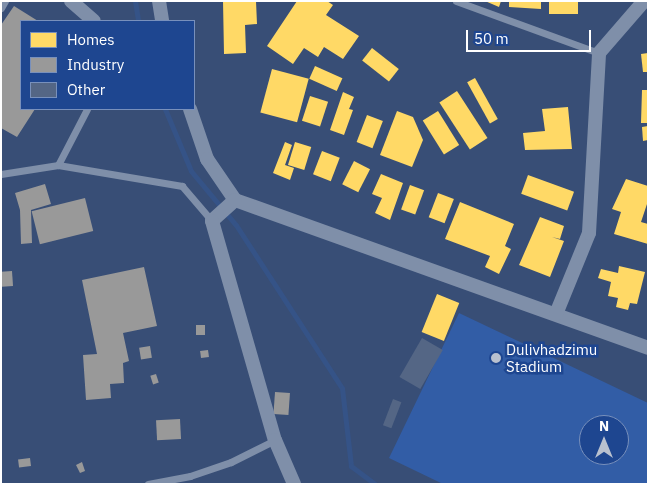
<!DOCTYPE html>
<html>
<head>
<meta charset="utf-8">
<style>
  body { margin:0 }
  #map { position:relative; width:649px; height:485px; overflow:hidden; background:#384e76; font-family:"IBM Plex Sans",sans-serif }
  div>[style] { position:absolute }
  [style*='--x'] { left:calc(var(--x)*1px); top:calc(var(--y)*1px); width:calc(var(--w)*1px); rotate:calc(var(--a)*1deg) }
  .green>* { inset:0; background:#325da6 }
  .homes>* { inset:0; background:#ffd966; transform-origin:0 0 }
  .industry>* { inset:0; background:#999; transform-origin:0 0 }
  .stream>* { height:5px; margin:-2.5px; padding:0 2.5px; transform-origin:2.5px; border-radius:2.5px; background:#355387 }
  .building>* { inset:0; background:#546685; transform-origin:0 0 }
  .lane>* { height:7px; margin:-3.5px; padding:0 3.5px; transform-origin:3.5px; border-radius:3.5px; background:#7f8fa9 }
  .street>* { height:14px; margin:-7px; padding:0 7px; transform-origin:7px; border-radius:7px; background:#7f8fa9 }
  .dots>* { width:14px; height:14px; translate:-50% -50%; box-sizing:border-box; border:2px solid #1e4690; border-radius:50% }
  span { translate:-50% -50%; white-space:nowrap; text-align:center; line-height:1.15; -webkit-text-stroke:5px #1e4690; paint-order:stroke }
  .poi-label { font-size:15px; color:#fff }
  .left { translate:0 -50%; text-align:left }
  .frame { position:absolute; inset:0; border:2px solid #fff; pointer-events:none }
  .legend { position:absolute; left:20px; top:20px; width:175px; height:90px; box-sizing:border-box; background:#1e4690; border:1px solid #7890bc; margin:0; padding:6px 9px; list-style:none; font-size:15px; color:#fff }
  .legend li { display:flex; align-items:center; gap:10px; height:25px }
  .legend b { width:25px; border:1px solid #7890bc }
  .north { position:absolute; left:579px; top:415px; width:50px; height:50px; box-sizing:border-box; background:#1e4690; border:1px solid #7890bc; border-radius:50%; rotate:0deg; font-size:14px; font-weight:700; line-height:20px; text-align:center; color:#fff }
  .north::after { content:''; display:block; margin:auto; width:18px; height:22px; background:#b9c1cf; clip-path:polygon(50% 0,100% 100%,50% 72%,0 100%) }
  .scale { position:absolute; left:466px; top:30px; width:125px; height:22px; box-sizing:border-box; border:2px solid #fff; border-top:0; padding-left:6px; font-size:15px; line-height:18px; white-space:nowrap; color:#fff; -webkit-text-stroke:4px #1e4690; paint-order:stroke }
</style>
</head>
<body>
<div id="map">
  <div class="green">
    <i style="clip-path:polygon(evenodd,459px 313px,648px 403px,648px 484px,443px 484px,389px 458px,459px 313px,589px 425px,619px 425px,619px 455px,589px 455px,589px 425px)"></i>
  </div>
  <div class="homes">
    <i style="clip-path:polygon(223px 1px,256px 1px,257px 24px,245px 25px,246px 53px,224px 54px)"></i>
    <i style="clip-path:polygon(297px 1px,327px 1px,333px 5px,326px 15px,359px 36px,343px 59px,324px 47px,318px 57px,304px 48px,293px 64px,267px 46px)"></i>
    <i style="clip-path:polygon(485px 1px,501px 1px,499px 7px)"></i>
    <i style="clip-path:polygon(509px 1px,541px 1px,541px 9px,509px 7px)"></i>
    <i style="left:549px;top:1px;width:29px;height:13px"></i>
    <i style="left:372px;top:48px;width:34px;height:16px;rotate:38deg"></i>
    <i style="clip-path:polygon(648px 53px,648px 72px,643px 72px,641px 54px)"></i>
    <i style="left:315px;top:66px;width:30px;height:14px;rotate:24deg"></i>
    <i style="left:272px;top:69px;width:38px;height:45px;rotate:15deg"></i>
    <i style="left:475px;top:78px;width:47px;height:9px;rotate:61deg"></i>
    <i style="clip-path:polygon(642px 90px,648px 90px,648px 123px,641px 123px)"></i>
    <i style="left:457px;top:91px;width:56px;height:21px;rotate:57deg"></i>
    <i style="clip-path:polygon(343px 92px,354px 97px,349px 109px,353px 110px,344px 135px,330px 130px)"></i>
    <i style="left:310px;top:96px;width:19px;height:26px;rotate:18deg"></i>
    <i style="clip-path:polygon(568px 107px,572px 149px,525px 150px,523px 133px,545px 131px,542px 109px)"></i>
    <i style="clip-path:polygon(397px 111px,413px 117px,423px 140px,412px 167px,380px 155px)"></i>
    <i style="left:438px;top:111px;width:40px;height:18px;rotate:58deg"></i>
    <i style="left:367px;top:115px;width:17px;height:29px;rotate:21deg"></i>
    <i style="clip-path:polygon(648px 126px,648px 140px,643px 141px,642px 127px)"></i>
    <i style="clip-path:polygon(285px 142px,292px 145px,285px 165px,294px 168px,290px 180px,273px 173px)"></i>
    <i style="left:295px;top:142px;width:17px;height:24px;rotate:17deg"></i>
    <i style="left:322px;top:151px;width:19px;height:25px;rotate:21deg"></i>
    <i style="left:354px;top:161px;width:18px;height:26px;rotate:27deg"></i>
    <i style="clip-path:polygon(381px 174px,403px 183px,390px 220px,375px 213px,382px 198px,372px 194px)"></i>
    <i style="left:528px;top:175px;width:49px;height:20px;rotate:20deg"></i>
    <i style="clip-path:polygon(626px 179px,648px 186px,648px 201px,641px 222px,648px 224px,648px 244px,614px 234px,621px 212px,612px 209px)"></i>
    <i style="left:410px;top:185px;width:15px;height:26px;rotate:20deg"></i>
    <i style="left:438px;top:193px;width:17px;height:26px;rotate:21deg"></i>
    <i style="clip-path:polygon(460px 202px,514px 224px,505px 246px,511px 249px,499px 274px,485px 267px,490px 256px,445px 239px)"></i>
    <i style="clip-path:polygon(540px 217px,564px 226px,560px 239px,552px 237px,564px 241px,550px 277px,519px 265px)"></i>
    <i style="clip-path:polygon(619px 266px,645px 272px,637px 304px,630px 303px,628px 310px,616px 307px,618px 298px,608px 296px,611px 282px,598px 278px,601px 269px,618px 273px)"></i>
    <i style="left:437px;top:294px;width:24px;height:41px;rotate:22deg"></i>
  </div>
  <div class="industry">
    <i style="clip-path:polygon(14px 6px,38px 21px,21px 21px,21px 109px,35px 109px,17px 137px,1px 128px,1px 25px)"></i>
    <i style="clip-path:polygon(45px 184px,51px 204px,31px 210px,32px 243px,21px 244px,20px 210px,15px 193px)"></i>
    <i style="left:85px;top:198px;width:34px;height:55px;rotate:76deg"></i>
    <i style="clip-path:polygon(144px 267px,157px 326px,123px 333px,129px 361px,123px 363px,124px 383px,110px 384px,111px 398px,86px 400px,83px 355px,97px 354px,82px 280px)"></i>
    <i style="left:12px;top:271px;width:15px;height:11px;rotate:86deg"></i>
    <i style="left:196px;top:325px;width:9px;height:10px"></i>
    <i style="left:150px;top:346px;width:12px;height:11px;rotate:81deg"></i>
    <i style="left:208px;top:350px;width:7px;height:8px;rotate:82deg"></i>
    <i style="left:156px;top:374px;width:9px;height:6px;rotate:72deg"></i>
    <i style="left:275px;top:392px;width:15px;height:22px;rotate:4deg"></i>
    <i style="left:180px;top:419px;width:20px;height:24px;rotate:87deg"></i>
    <i style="left:30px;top:458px;width:8px;height:12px;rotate:83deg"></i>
    <i style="clip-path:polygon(82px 462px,85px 471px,80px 473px,76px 465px)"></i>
  </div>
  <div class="stream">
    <i style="--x:135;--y:1;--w:20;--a:81"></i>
    <i style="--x:165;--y:109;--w:67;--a:67.2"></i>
    <i style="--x:191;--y:171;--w:70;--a:50.2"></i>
    <i style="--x:236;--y:225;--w:194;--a:57"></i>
    <i style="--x:342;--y:388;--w:79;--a:83.4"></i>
    <i style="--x:351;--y:466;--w:30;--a:37"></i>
  </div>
  <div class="building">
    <i style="left:422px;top:338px;width:24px;height:45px;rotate:30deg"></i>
    <i style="left:393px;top:399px;width:9px;height:28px;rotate:21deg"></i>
  </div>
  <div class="lane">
    <i style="--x:456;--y:1;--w:152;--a:20"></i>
    <i style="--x:1;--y:8;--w:8;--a:-60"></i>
    <i style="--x:58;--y:165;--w:126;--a:9.6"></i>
    <i style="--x:182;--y:186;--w:46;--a:49.4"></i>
    <i style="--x:1;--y:174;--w:58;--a:-9"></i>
    <i style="--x:58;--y:165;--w:63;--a:-62.6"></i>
    <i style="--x:148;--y:484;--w:43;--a:-10.8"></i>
    <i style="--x:190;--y:476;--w:43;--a:-18.9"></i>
    <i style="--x:231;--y:462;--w:49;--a:-26.6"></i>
  </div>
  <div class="street">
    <i style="--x:71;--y:1;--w:30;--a:41"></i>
    <i style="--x:159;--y:1;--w:20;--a:81"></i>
    <i style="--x:190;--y:109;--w:53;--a:71.2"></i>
    <i style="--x:207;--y:159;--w:50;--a:55.7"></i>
    <i style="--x:235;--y:200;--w:439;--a:19.7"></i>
    <i style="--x:235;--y:200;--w:31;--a:138"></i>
    <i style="--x:212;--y:221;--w:228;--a:74"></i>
    <i style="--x:275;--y:440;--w:48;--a:66.6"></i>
    <i style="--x:556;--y:314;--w:87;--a:-67.8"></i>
    <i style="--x:589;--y:233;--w:180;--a:-86.8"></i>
    <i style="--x:599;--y:53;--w:69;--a:-49.1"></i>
  </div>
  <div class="dots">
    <i style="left:496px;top:358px;background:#b9c1cf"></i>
  </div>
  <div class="poi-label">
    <span class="left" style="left:506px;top:358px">Dulivhadzimu<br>Stadium</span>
  </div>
  <div class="frame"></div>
  <ul class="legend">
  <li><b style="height:14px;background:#ffd966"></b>Homes</li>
  <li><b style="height:14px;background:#999"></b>Industry</li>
  <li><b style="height:14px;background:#546685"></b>Other</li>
  </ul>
  <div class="north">N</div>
  <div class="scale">50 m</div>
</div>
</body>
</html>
